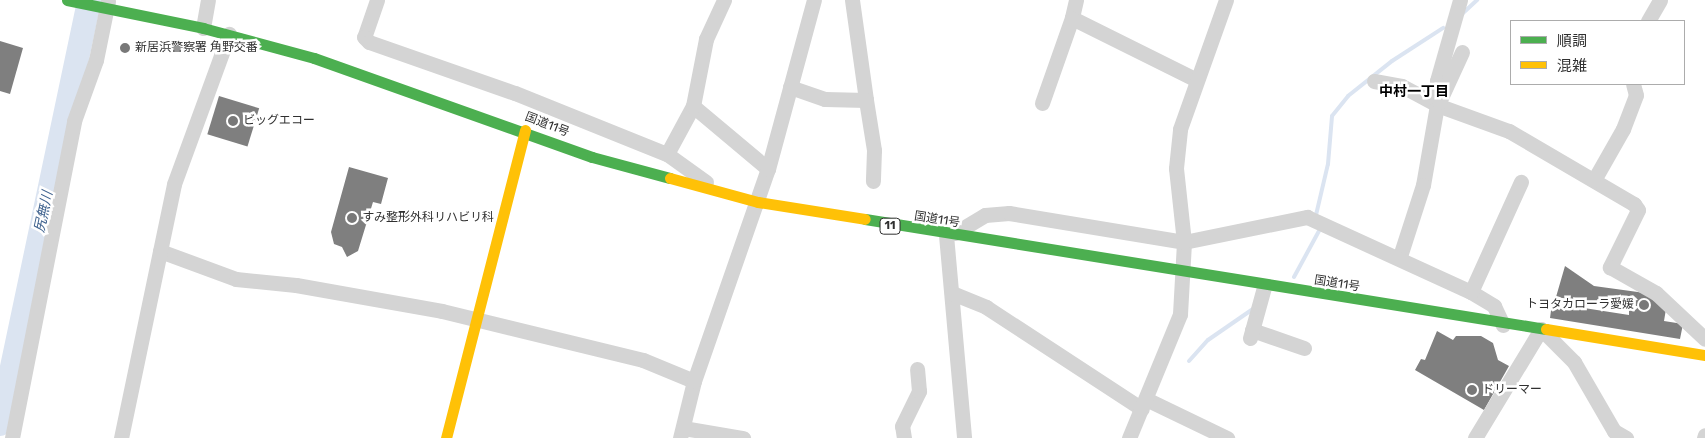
<!DOCTYPE html>
<html>
<head>
<meta charset="utf-8">
<style>
  body { margin:0 }
  #map { position:relative; width:1705px; height:438px; overflow:hidden; background:#fff; font-family:Rubik,"Noto Sans JP",sans-serif }
  div>[style] { position:absolute }
  [style*='--x'] { left:calc(var(--x)*1px); top:calc(var(--y)*1px); width:calc(var(--w)*1px); rotate:calc(var(--a)*1deg) }
  .stream>* { height:4px; margin:-2px; padding:0 2px; transform-origin:2px; border-radius:2px; background:#dbe4f1 }
  .river>* { height:24px; margin:-12px; padding:0 12px; transform-origin:12px; border-radius:12px; background:#dbe4f1 }
  .building>* { inset:0; background:#7f7f7f; transform-origin:0 0 }
  .street>* { height:15px; margin:-7.5px; padding:0 7.5px; transform-origin:7.5px; border-radius:7.5px; background:#d4d4d4 }
  .fast>* { height:11px; margin:-5.5px; padding:0 5.5px; transform-origin:5.5px; border-radius:5.5px; background:#4caf50 }
  .slow>* { height:11px; margin:-5.5px; padding:0 5.5px; transform-origin:5.5px; border-radius:5.5px; background:#ffc107 }
  .dots>* { width:14px; height:14px; translate:-50% -50%; box-sizing:border-box; border:2px solid #fff; border-radius:50% }
  span { translate:-50% -50%; white-space:nowrap; text-align:center; line-height:1.15; -webkit-text-stroke:5px #fff; paint-order:stroke }
  .shield-label span { padding:1px 4px; background:#fff; border:1px solid; border-radius:4px; -webkit-text-stroke-width:0 }
  .shield-label { font-size:11px; color:#303030; font-weight:700 }
  .poi-label { font-size:12px; color:#303030 }
  .left { translate:0 -50%; text-align:left }
  .right { translate:-100% -50%; text-align:right }
  .street-label { font-size:12px; color:#303030 }
  .neighbourhood-label { font-size:14px; color:#000; font-weight:700 }
  .water-label { font-size:14px; color:#40638f; font-style:italic }
  .legend { position:absolute; left:1510px; top:20px; width:175px; height:65px; box-sizing:border-box; background:#fff; border:1px solid #acacac; margin:0; padding:6px 9px; list-style:none; font-size:15px; color:#303030 }
  .legend li { display:flex; align-items:center; gap:10px; height:25px }
  .legend b { width:25px; border:1px solid #acacac }
</style>
</head>
<body>
<div id="map">
  <div class="stream">
    <i style="--x:1462;--y:14;--w:21;--a:-43"></i>
    <i style="--x:1316;--y:215;--w:52;--a:-76.8"></i>
    <i style="--x:1328;--y:164;--w:48;--a:-85.2"></i>
    <i style="--x:1332;--y:116;--w:26;--a:-51"></i>
    <i style="--x:1348;--y:96;--w:56;--a:-38.5"></i>
    <i style="--x:1392;--y:61;--w:61;--a:-32.9"></i>
    <i style="--x:1294;--y:277;--w:52;--a:-61.5"></i>
    <i style="--x:1189;--y:361;--w:28;--a:-48"></i>
    <i style="--x:1208;--y:340;--w:55;--a:-34.6"></i>
  </div>
  <div class="river">
    <i style="--x:0;--y:424;--w:433;--a:-78.1"></i>
  </div>
  <div class="building">
    <i style="clip-path:polygon(0 41px,23px 48px,10px 94px,0 91px)"></i>
    <i style="left:219px;top:96px;width:42px;height:40px;rotate:17deg"></i>
    <i style="clip-path:polygon(349px 167px,388px 178px,381px 204px,373px 202px,358px 251px,347px 257px,342px 247px,334px 244px,331px 232px)"></i>
    <i style="clip-path:polygon(1565px 266px,1594px 286px,1645px 293px,1666px 309px,1664px 321px,1683px 324px,1680px 339px,1550px 318px,1552px 303px,1629px 315px,1629px 301px,1617px 299px,1616px 307px,1556px 297px)"></i>
    <i style="clip-path:polygon(1437px 331px,1453px 340px,1456px 336px,1481px 336px,1493px 343px,1498px 360px,1509px 366px,1484px 410px,1415px 370px,1421px 359px,1425px 360px)"></i>
  </div>
  <div class="street">
    <i style="--x:377;--y:0;--w:39;--a:109"></i>
    <i style="--x:364;--y:37;--w:7;--a:45"></i>
    <i style="--x:369;--y:42;--w:155;--a:19.3"></i>
    <i style="--x:515;--y:93;--w:164;--a:21.9"></i>
    <i style="--x:667;--y:154;--w:55;--a:-61.6"></i>
    <i style="--x:693;--y:106;--w:98;--a:40"></i>
    <i style="--x:852;--y:0;--w:101;--a:82"></i>
    <i style="--x:1076;--y:0;--w:18;--a:103"></i>
    <i style="--x:1072;--y:18;--w:137;--a:26.4"></i>
    <i style="--x:1460;--y:0;--w:84;--a:105.9"></i>
    <i style="--x:1437;--y:81;--w:24;--a:90"></i>
    <i style="--x:1437;--y:105;--w:77;--a:19.9"></i>
    <i style="--x:1509;--y:131;--w:145;--a:30.3"></i>
    <i style="--x:1634;--y:204;--w:7;--a:56"></i>
    <i style="--x:1638;--y:210;--w:64;--a:116.2"></i>
    <i style="--x:1610;--y:267;--w:53;--a:29.5"></i>
    <i style="--x:1656;--y:293;--w:67;--a:43.2"></i>
    <i style="--x:1648;--y:21;--w:24;--a:-60"></i>
    <i style="--x:203;--y:28;--w:28;--a:-80"></i>
    <i style="--x:1374;--y:81;--w:28;--a:10"></i>
    <i style="--x:1402;--y:86;--w:40;--a:28"></i>
    <i style="--x:1437;--y:105;--w:81;--a:99.9"></i>
    <i style="--x:1423;--y:185;--w:75;--a:107.9"></i>
    <i style="--x:790;--y:87;--w:37;--a:19"></i>
    <i style="--x:825;--y:99;--w:41;--a:1.4"></i>
    <i style="--x:866;--y:100;--w:51;--a:80.9"></i>
    <i style="--x:874;--y:150;--w:31;--a:92"></i>
    <i style="--x:1439;--y:102;--w:55;--a:-65.3"></i>
    <i style="--x:1042;--y:103;--w:90;--a:-70.6"></i>
    <i style="--x:693;--y:106;--w:68;--a:-79"></i>
    <i style="--x:706;--y:39;--w:43;--a:-65.2"></i>
    <i style="--x:667;--y:154;--w:48;--a:35.7"></i>
    <i style="--x:1594;--y:180;--w:59;--a:-60.4"></i>
    <i style="--x:1623;--y:129;--w:36;--a:-69"></i>
    <i style="--x:1636;--y:95;--w:11;--a:-105"></i>
    <i style="--x:955;--y:233;--w:35;--a:-31"></i>
    <i style="--x:985;--y:215;--w:24;--a:-5"></i>
    <i style="--x:1009;--y:213;--w:177;--a:9.4"></i>
    <i style="--x:1184;--y:242;--w:126;--a:-11.5"></i>
    <i style="--x:1307;--y:217;--w:180;--a:24.6"></i>
    <i style="--x:1471;--y:292;--w:27;--a:31"></i>
    <i style="--x:1494;--y:306;--w:21;--a:65"></i>
    <i style="--x:946;--y:235;--w:204;--a:84.9"></i>
    <i style="--x:160;--y:251;--w:81;--a:20.2"></i>
    <i style="--x:236;--y:279;--w:60;--a:5.7"></i>
    <i style="--x:296;--y:285;--w:148;--a:10.1"></i>
    <i style="--x:442;--y:311;--w:207;--a:13.7"></i>
    <i style="--x:643;--y:360;--w:55;--a:22.4"></i>
    <i style="--x:1471;--y:292;--w:121;--a:-65.6"></i>
    <i style="--x:952;--y:293;--w:37;--a:22"></i>
    <i style="--x:986;--y:307;--w:186;--a:33.2"></i>
    <i style="--x:1252;--y:330;--w:55;--a:19.1"></i>
    <i style="--x:1250;--y:338;--w:53;--a:-74.6"></i>
    <i style="--x:1148;--y:400;--w:88;--a:25.7"></i>
    <i style="--x:683;--y:428;--w:61;--a:9.5"></i>
    <i style="--x:12;--y:438;--w:323;--a:-78.9"></i>
    <i style="--x:74;--y:121;--w:65;--a:-70.2"></i>
    <i style="--x:96;--y:60;--w:60;--a:-78.5"></i>
    <i style="--x:121;--y:438;--w:259;--a:-78.2"></i>
    <i style="--x:174;--y:184;--w:160;--a:-69.9"></i>
    <i style="--x:680;--y:438;--w:59;--a:-76.2"></i>
    <i style="--x:694;--y:381;--w:225;--a:-70.8"></i>
    <i style="--x:768;--y:169;--w:175;--a:-74.8"></i>
    <i style="--x:904;--y:438;--w:12;--a:-99"></i>
    <i style="--x:902;--y:426;--w:39;--a:-64"></i>
    <i style="--x:919;--y:391;--w:22;--a:-95"></i>
    <i style="--x:1129;--y:438;--w:134;--a:-67.6"></i>
    <i style="--x:1180;--y:314;--w:72;--a:-86.8"></i>
    <i style="--x:1184;--y:242;--w:74;--a:-96.2"></i>
    <i style="--x:1176;--y:168;--w:39;--a:-84"></i>
    <i style="--x:1180;--y:129;--w:137;--a:-70.4"></i>
    <i style="--x:1475;--y:438;--w:127;--a:-58.8"></i>
    <i style="--x:1541;--y:329;--w:47;--a:45"></i>
    <i style="--x:1574;--y:362;--w:80;--a:59.9"></i>
    <i style="--x:1614;--y:431;--w:14;--a:30"></i>
    <i style="--x:1704;--y:438;--w:3;--a:-72"></i>
  </div>
  <div class="fast">
    <i style="--x:67;--y:0;--w:139;--a:11.6"></i>
    <i style="--x:203;--y:28;--w:115;--a:15.1"></i>
    <i style="--x:314;--y:58;--w:295;--a:19.6"></i>
    <i style="--x:592;--y:157;--w:81;--a:15.1"></i>
    <i style="--x:865;--y:219;--w:690;--a:9.18"></i>
  </div>
  <div class="slow">
    <i style="--x:670;--y:178;--w:91;--a:15.3"></i>
    <i style="--x:758;--y:202;--w:108;--a:9"></i>
    <i style="--x:1546;--y:329;--w:161;--a:9.3"></i>
    <i style="--x:446;--y:438;--w:318;--a:-75.6"></i>
  </div>
  <div class="dots">
    <i style="left:125px;top:48px;background:#787878"></i>
    <i style="left:233px;top:121px;background:#787878"></i>
    <i style="left:352px;top:218px;background:#787878"></i>
    <i style="left:1644px;top:305px;background:#787878"></i>
    <i style="left:1472px;top:390px;background:#787878"></i>
  </div>
  <div class="shield-label">
    <span style="left:890px;top:226px">11</span>
  </div>
  <div class="poi-label">
    <span class="left" style="left:135px;top:48px">新居浜警察署 角野交番</span>
    <span class="left" style="left:243px;top:121px">ビッグエコー</span>
    <span class="left" style="left:362px;top:218px">すみ整形外科リハビリ科</span>
    <span class="right" style="left:1634px;top:305px">トヨタカローラ愛媛</span>
    <span class="left" style="left:1482px;top:390px">ドリーマー</span>
  </div>
  <div class="street-label">
    <span style="left:547px;top:125px;rotate:21deg">国道11号</span>
    <span style="left:937px;top:220px;rotate:9deg">国道11号</span>
    <span style="left:1337px;top:284px;rotate:9deg">国道11号</span>
  </div>
  <div class="neighbourhood-label">
    <span style="left:1414px;top:92px">中村一丁目</span>
  </div>
  <div class="water-label">
    <span style="left:44px;top:212px;rotate:-78deg">尻無川</span>
  </div>
  <ul class="legend">
  <li><b style="height:6px;background:#4caf50"></b>順調</li>
  <li><b style="height:6px;background:#ffc107"></b>混雑</li>
  </ul>
</div>
</body>
</html>
